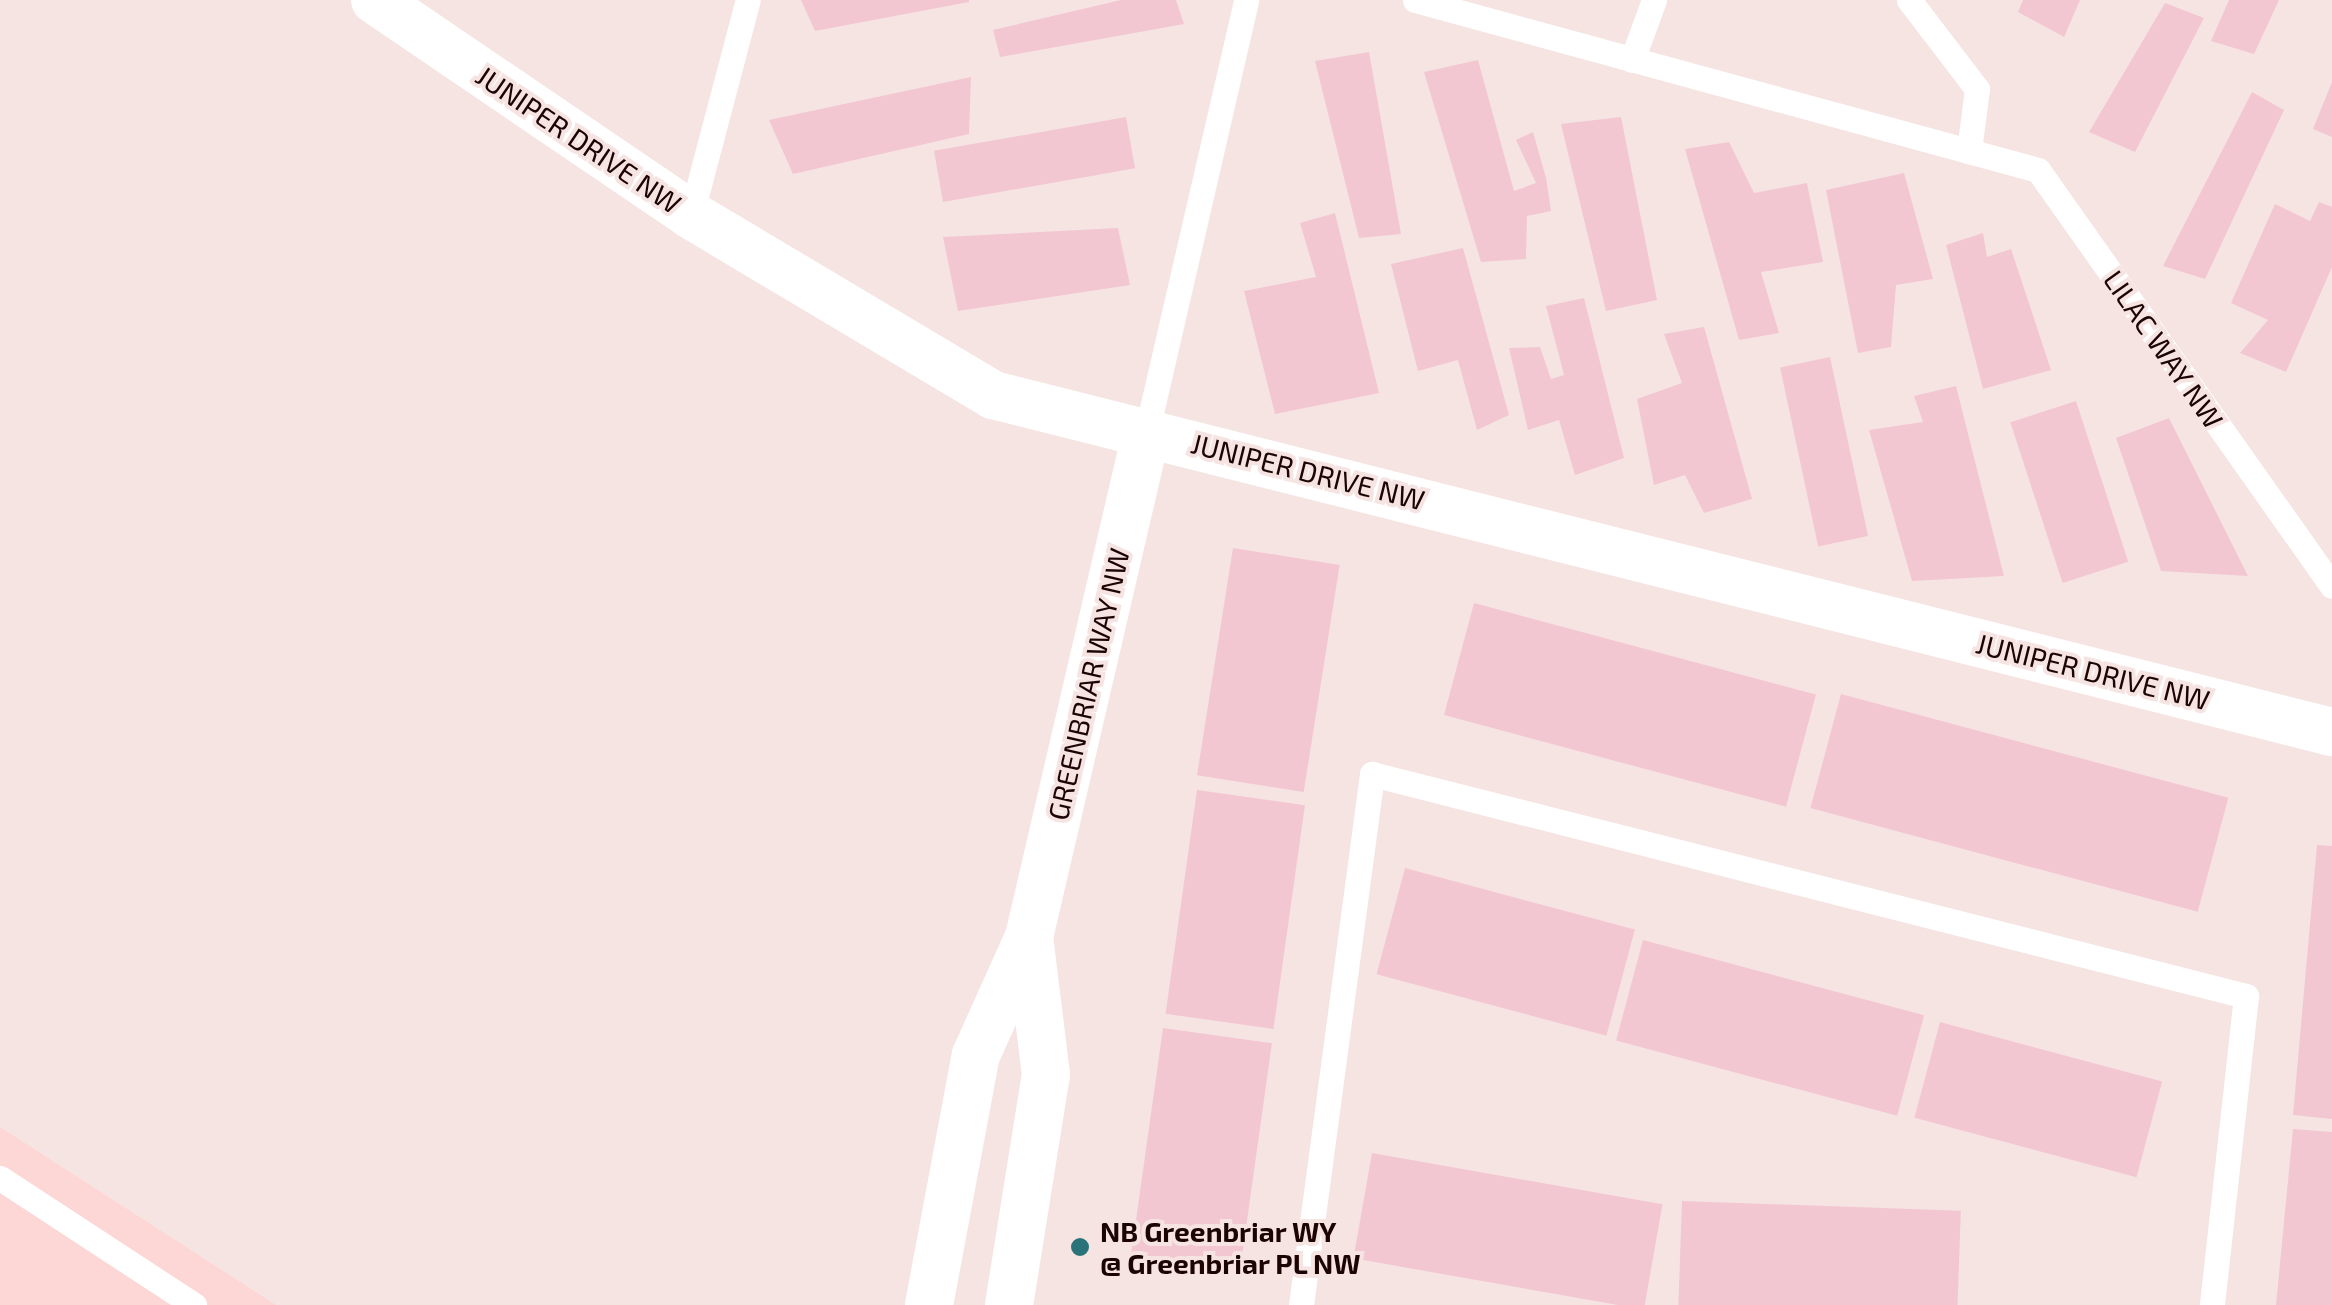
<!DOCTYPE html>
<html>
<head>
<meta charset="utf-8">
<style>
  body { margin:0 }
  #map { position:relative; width:2332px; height:1305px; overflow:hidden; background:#f6e4e3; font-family:"Exo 2",sans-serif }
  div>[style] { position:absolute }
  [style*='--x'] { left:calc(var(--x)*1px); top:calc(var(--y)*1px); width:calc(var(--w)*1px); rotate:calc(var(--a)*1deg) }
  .built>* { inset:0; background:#fdd7d5 }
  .building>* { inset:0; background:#f2c7d2; transform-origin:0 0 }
  .lane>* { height:25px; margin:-12.5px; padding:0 12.5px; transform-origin:12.5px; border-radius:12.5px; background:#fff }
  .street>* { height:48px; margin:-24px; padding:0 24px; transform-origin:24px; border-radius:24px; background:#fff }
  .dots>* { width:28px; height:28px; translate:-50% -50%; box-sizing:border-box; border:5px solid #f6e4e3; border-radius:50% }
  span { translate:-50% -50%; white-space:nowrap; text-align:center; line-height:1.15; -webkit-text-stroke:8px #f6e4e3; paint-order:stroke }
  .street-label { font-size:28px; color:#1c0304 }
  .poi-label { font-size:28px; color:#1c0304; font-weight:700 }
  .left { translate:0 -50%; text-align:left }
</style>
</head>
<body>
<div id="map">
  <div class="built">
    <i style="clip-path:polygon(0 1127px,276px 1305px,0 1305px)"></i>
  </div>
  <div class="building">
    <i style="clip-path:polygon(801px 0,969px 0,969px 2px,815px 31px)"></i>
    <i style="clip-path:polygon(1121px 0,1176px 0,1184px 24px,1000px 57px,993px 30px)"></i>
    <i style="clip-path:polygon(2023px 0,2080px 0,2064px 37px,2018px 12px)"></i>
    <i style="clip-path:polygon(2229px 0,2279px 0,2254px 54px,2211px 41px)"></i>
    <i style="clip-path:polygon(2165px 3px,2204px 18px,2135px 152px,2089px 132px)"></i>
    <i style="clip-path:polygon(1369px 52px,1401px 234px,1359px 238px,1315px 61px)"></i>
    <i style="clip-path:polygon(1478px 60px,1514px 191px,1536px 183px,1516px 140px,1533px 132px,1546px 178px,1551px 211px,1527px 216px,1526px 259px,1481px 262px,1424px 72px)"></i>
    <i style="clip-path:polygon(971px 77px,969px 134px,793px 174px,769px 120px)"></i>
    <i style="clip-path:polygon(2332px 82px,2332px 137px,2313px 129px)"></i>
    <i style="clip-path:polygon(2252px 92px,2284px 110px,2205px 279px,2163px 266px)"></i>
    <i style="left:1126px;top:117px;width:52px;height:195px;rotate:80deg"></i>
    <i style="clip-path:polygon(1621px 117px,1657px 300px,1606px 311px,1561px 124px)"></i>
    <i style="clip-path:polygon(1729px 142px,1754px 193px,1807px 183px,1823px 262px,1761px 272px,1779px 333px,1739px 340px,1685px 149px)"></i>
    <i style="clip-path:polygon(1904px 173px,1933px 279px,1896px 285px,1891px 347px,1858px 353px,1826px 190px)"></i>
    <i style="clip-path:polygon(2319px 202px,2332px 207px,2332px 267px,2286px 372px,2240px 353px,2268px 320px,2231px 303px,2275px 204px,2310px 221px)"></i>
    <i style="clip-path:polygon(1335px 213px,1379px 393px,1275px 414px,1244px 291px,1316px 277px,1300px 223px)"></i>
    <i style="clip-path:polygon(1118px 228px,1130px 285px,958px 311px,943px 237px)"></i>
    <i style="clip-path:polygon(1983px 233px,1987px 257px,2011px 249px,2051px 370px,1983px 389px,1946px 245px)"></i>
    <i style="clip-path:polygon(1463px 248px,1509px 415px,1477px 430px,1458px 360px,1418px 371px,1391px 264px)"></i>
    <i style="clip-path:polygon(1584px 298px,1624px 458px,1575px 475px,1559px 420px,1528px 430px,1509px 348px,1540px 347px,1551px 379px,1564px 375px,1546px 306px)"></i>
    <i style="clip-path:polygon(1704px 327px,1752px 499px,1704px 513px,1685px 475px,1654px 485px,1637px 399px,1682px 383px,1664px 334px)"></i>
    <i style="left:1830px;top:357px;width:183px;height:51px;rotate:78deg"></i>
    <i style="clip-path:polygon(1956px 386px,2004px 576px,1912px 581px,1869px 430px,1923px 422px,1914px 396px)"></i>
    <i style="left:2076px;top:401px;width:169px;height:69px;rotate:72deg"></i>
    <i style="clip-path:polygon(2169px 418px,2248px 576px,2161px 571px,2116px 438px)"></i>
    <i style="left:1233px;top:548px;width:108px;height:230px;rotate:9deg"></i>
    <i style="left:1474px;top:603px;width:354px;height:116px;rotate:15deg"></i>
    <i style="left:1841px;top:694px;width:401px;height:118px;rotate:15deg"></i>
    <i style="left:1197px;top:790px;width:109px;height:226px;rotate:8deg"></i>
    <i style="clip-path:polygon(2317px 845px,2332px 846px,2332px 1119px,2293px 1115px)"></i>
    <i style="left:1405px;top:868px;width:238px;height:110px;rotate:15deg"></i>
    <i style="left:1643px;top:940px;width:291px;height:104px;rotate:15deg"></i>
    <i style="left:1940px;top:1022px;width:230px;height:99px;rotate:15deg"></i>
    <i style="left:1163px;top:1028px;width:110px;height:232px;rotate:8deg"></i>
    <i style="clip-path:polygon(2293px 1129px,2332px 1132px,2332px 1305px,2276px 1305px)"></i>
    <i style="left:1372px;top:1153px;width:295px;height:107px;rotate:10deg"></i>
    <i style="left:1682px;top:1201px;width:279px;height:104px;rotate:2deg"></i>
  </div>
  <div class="lane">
    <i style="--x:1415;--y:0;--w:646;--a:15.26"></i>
    <i style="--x:2038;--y:170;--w:509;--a:54.75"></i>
    <i style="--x:1909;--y:0;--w:112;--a:52.6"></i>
    <i style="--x:1977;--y:89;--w:63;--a:97.4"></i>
    <i style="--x:1632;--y:60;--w:64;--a:-69.9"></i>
    <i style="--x:691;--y:215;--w:222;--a:-75.2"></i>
    <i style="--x:1147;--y:430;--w:441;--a:-77"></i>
    <i style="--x:0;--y:1178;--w:232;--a:33.2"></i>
    <i style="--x:1301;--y:1305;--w:536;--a:-82.38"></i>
    <i style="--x:1372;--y:774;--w:902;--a:14.25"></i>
    <i style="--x:2246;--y:996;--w:311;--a:96.3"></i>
  </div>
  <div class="street">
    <i style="--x:375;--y:0;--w:382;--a:34.2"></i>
    <i style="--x:691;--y:215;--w:352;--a:30.8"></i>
    <i style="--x:993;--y:395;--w:1381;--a:14.13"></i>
    <i style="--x:929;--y:1305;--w:254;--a:-79.4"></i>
    <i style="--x:976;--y:1055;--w:129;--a:-65.8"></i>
    <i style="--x:1029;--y:937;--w:521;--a:-76.9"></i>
    <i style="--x:1009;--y:1305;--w:233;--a:-80.9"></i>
    <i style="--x:1046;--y:1075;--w:139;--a:-97"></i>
  </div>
  <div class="dots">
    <i style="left:1080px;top:1247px;background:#2a7479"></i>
  </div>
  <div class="street-label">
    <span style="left:579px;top:139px;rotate:34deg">JUNIPER DRIVE NW</span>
    <span style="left:2164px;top:349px;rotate:55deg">LILAC WAY NW</span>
    <span style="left:1308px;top:471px;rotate:14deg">JUNIPER DRIVE NW</span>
    <span style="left:2093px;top:671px;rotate:14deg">JUNIPER DRIVE NW</span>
    <span style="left:1088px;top:684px;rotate:-77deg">GREENBRIAR WAY NW</span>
  </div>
  <div class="poi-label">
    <span class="left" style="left:1100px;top:1247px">NB Greenbriar WY<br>@ Greenbriar PL NW</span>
  </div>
</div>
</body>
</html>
